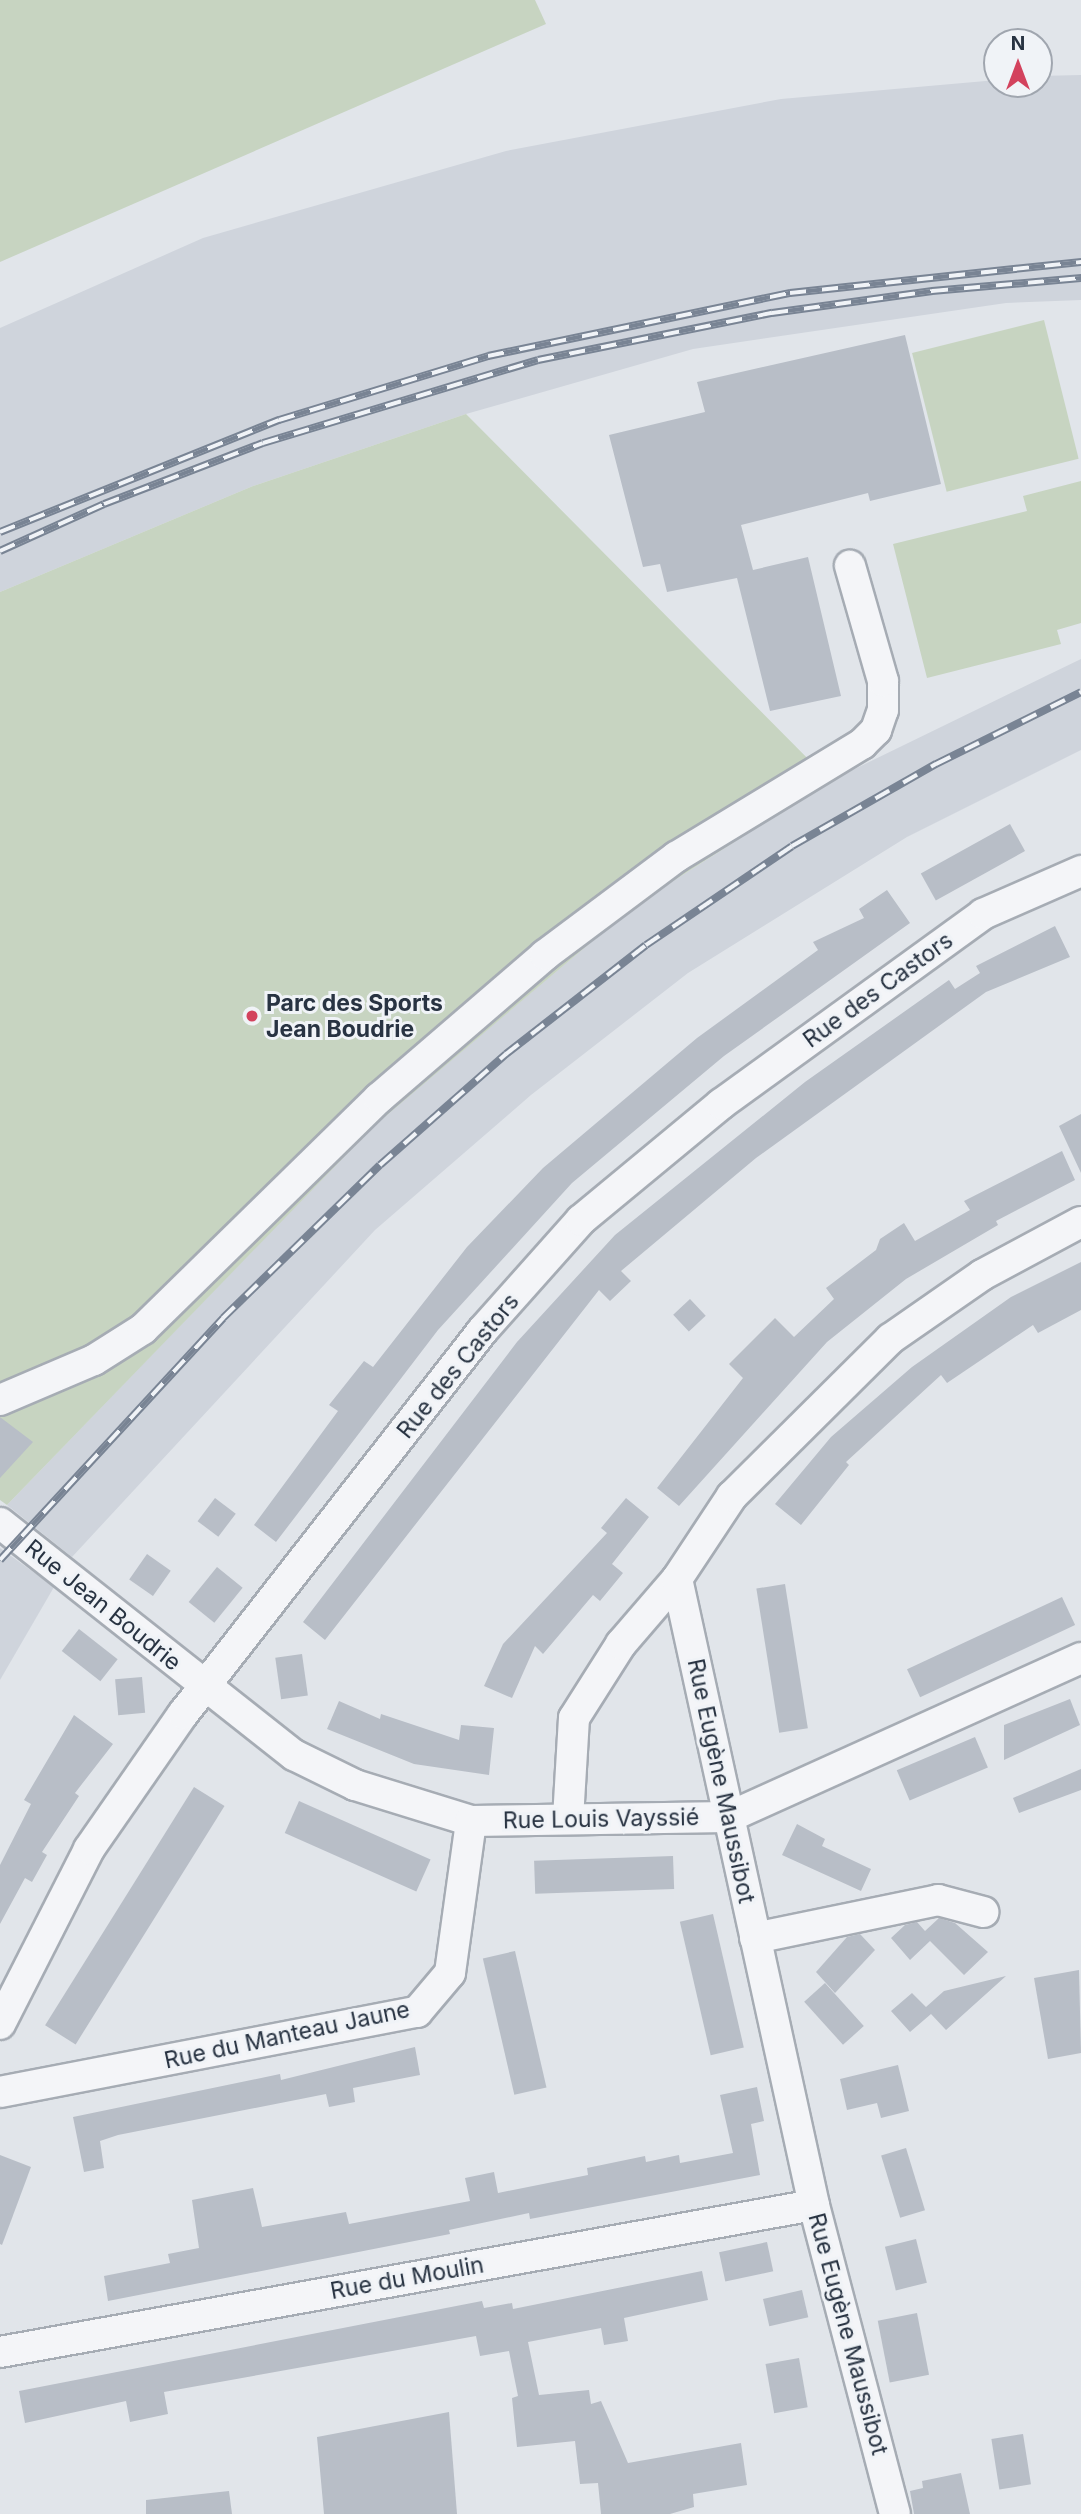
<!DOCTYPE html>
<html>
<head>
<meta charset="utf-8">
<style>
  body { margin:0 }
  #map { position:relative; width:1081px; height:2514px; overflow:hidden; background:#e1e5ea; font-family:Inter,sans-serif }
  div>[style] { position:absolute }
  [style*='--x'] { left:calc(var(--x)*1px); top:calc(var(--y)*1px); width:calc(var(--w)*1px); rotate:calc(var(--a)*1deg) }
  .built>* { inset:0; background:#cfd4dc }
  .green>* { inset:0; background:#c7d4c1; transform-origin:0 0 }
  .building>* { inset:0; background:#b8bec7; transform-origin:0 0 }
  .roads { filter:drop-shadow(2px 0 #a6acb4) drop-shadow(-2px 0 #a6acb4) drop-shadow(0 2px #a6acb4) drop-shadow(0 -2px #a6acb4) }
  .minor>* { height:30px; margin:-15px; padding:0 15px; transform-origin:15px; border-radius:15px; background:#f4f5f8 }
  .rail>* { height:8px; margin-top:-4px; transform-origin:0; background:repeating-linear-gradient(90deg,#f0f3f7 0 16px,#798494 0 32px); box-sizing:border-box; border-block:2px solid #798494 }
  .dots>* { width:19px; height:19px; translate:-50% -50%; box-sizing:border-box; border:4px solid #f0f3f7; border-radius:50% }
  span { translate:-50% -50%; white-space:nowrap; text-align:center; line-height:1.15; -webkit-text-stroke:6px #f0f3f7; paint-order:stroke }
  .street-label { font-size:23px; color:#283342 }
  .poi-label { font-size:23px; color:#283342; font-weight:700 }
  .left { translate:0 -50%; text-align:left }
  .north { position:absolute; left:983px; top:28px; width:70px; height:70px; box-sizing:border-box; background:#f0f3f7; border:2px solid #a0a6af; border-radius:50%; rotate:0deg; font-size:19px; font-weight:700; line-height:28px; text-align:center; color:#283342 }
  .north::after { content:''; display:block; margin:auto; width:24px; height:32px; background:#d3425d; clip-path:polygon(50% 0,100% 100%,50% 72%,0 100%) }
</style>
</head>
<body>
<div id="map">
  <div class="built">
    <i style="clip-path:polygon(1081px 75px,1081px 300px,1006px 303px,693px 349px,466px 414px,253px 486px,0 592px,0 328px,203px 238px,506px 151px,781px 99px,997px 80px,997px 84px,1039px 84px,1039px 76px)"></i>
    <i style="clip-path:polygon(1081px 659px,1081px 750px,907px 837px,688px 973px,531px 1095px,375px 1230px,72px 1557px,7px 1505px,373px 1126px,634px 906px,830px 781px)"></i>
    <i style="clip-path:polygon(0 1548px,54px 1587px,0 1680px)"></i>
  </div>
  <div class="green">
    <i style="clip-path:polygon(0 0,535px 0,546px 24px,0 262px)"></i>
    <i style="left:1044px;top:320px;width:143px;height:136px;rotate:76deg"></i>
    <i style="clip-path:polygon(466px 414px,830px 781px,634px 906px,374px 1126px,7px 1505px,0 1500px,0 592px,253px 486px)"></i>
    <i style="clip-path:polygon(1081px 481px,1081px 623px,1057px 630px,1061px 644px,927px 678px,893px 544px,1027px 511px,1023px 496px)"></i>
  </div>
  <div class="building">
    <i style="clip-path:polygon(905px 335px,941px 484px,870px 501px,868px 493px,741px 525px,753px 570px,808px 557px,841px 696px,770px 711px,737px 578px,667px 592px,660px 564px,643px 567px,609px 435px,705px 412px,697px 382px)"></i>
    <i style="left:1010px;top:824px;width:31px;height:102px;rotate:61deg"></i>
    <i style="clip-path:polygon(887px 890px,910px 923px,724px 1056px,572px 1183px,438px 1330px,276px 1542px,254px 1525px,338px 1411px,329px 1405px,364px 1361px,373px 1367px,467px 1247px,543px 1168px,697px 1038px,818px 950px,813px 942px,864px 918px,859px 909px)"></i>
    <i style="clip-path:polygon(1055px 926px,1070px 957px,986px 992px,756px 1158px,621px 1271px,631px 1281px,610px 1301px,599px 1290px,325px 1640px,303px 1622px,517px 1342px,615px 1235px,805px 1082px,949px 980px,955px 989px,980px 973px,976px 966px)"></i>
    <i style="clip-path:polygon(1081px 1114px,1081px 1173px,1059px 1126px)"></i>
    <i style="clip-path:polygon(1062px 1151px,1075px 1180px,996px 1221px,998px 1225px,906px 1279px,827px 1342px,679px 1506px,657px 1488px,743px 1378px,729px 1364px,775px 1318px,794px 1337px,834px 1299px,826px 1288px,876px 1250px,880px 1239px,904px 1223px,915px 1241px,970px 1210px,964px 1201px)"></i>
    <i style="clip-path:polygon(1081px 1262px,1081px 1310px,1038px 1333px,1033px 1325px,947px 1383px,941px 1375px,846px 1462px,849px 1465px,801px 1525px,775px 1504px,831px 1437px,912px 1367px,1011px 1297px)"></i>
    <i style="left:690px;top:1299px;width:23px;height:23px;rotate:47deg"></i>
    <i style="clip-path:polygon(0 1417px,33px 1442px,0 1478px)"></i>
    <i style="left:215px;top:1498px;width:26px;height:29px;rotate:37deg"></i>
    <i style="clip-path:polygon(626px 1498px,649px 1517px,612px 1564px,623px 1573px,600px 1601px,593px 1595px,543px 1654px,535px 1646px,512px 1698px,484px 1686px,503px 1644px,607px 1533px,601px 1528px)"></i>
    <i style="left:147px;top:1554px;width:29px;height:31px;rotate:35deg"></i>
    <i style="left:217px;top:1567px;width:33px;height:45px;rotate:39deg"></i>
    <i style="left:785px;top:1584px;width:146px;height:29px;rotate:81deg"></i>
    <i style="left:1062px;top:1597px;width:31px;height:171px;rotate:65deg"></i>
    <i style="left:79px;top:1629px;width:49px;height:28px;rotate:38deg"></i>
    <i style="left:302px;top:1654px;width:42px;height:27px;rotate:82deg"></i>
    <i style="left:142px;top:1677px;width:36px;height:27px;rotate:85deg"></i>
    <i style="clip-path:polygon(1070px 1699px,1080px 1725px,1004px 1760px,1004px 1725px)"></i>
    <i style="clip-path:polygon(339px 1701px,380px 1719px,381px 1714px,459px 1740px,461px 1725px,494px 1728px,489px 1775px,414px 1764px,327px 1729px)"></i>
    <i style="clip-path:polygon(74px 1715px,113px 1744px,75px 1793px,79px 1796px,42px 1852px,47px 1855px,32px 1882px,25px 1878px,0 1924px,0 1865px,31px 1804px,24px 1800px)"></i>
    <i style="left:975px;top:1737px;width:33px;height:85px;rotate:67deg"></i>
    <i style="clip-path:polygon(1081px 1769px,1081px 1790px,1019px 1813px,1013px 1798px)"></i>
    <i style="left:194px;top:1787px;width:36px;height:281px;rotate:32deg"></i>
    <i style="left:299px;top:1801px;width:144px;height:35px;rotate:24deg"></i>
    <i style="clip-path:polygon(797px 1824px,825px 1839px,822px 1846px,871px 1869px,861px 1891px,782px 1855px)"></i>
    <i style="left:673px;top:1856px;width:33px;height:139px;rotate:88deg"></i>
    <i style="left:713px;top:1914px;width:137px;height:34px;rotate:77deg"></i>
    <i style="clip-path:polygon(939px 1918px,955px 1923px,988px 1952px,964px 1975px,930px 1941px,910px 1960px,891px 1938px,905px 1925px,917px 1922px,925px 1931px)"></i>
    <i style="clip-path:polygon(860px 1934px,875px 1950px,835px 1993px,816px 1972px,847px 1937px)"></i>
    <i style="left:515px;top:1951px;width:140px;height:33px;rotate:77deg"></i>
    <i style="clip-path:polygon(1079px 1970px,1081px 2053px,1048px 2059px,1034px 1978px)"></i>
    <i style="clip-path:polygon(1006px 1976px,946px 2030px,931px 2014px,910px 2032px,891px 2011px,912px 1993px,926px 2007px,944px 1991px)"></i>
    <i style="left:825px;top:1983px;width:58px;height:28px;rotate:48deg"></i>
    <i style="clip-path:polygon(415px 2047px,420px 2075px,353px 2088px,355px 2102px,329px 2107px,326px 2094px,118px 2135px,100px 2141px,104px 2168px,84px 2172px,73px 2117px,280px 2074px,281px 2080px)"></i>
    <i style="clip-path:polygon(898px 2065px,909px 2111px,881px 2118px,877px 2103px,847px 2110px,840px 2079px)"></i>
    <i style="clip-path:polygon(757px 2087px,764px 2121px,751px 2124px,760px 2175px,530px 2219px,529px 2213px,449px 2230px,450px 2234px,108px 2301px,104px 2276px,170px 2263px,168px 2254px,199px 2248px,192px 2200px,253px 2188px,262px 2227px,346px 2212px,349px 2224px,470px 2201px,465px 2178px,494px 2172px,498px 2193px,588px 2175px,587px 2168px,645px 2156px,646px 2162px,679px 2155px,680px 2163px,733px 2153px,720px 2095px)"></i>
    <i style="left:906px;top:2148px;width:65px;height:26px;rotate:73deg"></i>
    <i style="clip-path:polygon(0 2155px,31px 2167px,2px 2245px,0 2244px)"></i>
    <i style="left:916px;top:2239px;width:45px;height:32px;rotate:76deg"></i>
    <i style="left:767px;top:2242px;width:30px;height:49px;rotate:78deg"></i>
    <i style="clip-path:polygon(702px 2271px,708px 2300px,624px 2318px,628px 2341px,604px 2345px,601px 2328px,528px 2342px,539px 2395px,589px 2390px,591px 2404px,601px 2401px,628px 2463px,741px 2443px,747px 2485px,693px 2494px,694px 2507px,670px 2514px,601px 2514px,598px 2483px,580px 2484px,575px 2441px,517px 2447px,512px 2398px,518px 2396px,509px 2351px,480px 2356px,476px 2336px,164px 2392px,168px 2414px,130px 2422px,126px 2401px,25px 2423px,19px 2391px,482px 2301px,484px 2308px,512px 2303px,513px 2309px)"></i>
    <i style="left:802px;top:2290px;width:28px;height:40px;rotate:77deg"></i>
    <i style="left:917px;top:2313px;width:63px;height:40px;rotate:79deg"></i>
    <i style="left:799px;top:2358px;width:50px;height:34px;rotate:80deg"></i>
    <i style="clip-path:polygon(449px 2412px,457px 2514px,324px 2514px,317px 2437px)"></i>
    <i style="left:1023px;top:2434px;width:51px;height:32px;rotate:81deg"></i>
    <i style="clip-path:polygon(961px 2473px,970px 2514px,914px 2514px,910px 2491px,923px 2488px,922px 2481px)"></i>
    <i style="clip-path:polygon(229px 2491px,232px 2514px,146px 2514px,146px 2500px)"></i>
  </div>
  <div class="roads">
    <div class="minor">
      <i style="--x:0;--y:1400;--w:102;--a:-23.1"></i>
      <i style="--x:94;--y:1360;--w:58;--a:-32.3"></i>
      <i style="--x:143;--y:1329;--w:330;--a:-44.4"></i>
      <i style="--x:379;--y:1098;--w:219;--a:-40.7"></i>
      <i style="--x:545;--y:955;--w:164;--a:-36.8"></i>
      <i style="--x:676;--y:857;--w:218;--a:-31.3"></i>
      <i style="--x:862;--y:744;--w:20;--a:-45"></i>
      <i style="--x:876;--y:730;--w:21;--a:-71"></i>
      <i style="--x:883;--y:710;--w:29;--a:-90"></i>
      <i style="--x:883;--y:681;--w:120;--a:-106"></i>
      <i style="--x:0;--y:1523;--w:375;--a:38.3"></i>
      <i style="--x:294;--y:1755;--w:68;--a:26.2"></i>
      <i style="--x:355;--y:1785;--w:121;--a:17.2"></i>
      <i style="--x:471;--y:1821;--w:258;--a:-0.9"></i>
      <i style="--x:729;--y:1817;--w:386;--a:-24.3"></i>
      <i style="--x:568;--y:1819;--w:101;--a:-86.6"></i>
      <i style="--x:574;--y:1718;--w:88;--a:-57.6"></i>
      <i style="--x:621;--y:1644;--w:86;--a:-49.3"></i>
      <i style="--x:755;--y:1938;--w:187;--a:-11.7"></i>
      <i style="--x:938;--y:1900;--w:47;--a:14.9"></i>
      <i style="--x:0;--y:2024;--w:196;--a:-63"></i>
      <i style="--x:89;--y:1849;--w:165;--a:-55.2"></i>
      <i style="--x:183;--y:1714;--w:487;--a:-52"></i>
      <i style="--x:483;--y:1330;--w:147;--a:-48.3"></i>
      <i style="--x:581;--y:1220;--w:182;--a:-39.6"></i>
      <i style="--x:721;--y:1104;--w:324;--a:-35.9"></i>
      <i style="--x:983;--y:914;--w:107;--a:-23.7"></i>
      <i style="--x:0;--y:2092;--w:425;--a:-10.9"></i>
      <i style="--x:417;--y:2012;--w:51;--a:-49.8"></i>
      <i style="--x:450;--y:1973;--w:153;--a:-82.1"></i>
      <i style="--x:0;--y:2352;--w:827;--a:-10.24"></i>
      <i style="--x:895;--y:2514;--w:319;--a:-104.7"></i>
      <i style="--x:814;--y:2205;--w:641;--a:-102.34"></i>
      <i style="--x:677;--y:1579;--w:100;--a:-56.5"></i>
      <i style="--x:732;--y:1496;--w:223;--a:-44.8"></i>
      <i style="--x:890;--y:1339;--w:112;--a:-34.8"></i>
      <i style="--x:982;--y:1275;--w:112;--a:-28.2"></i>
    </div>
  </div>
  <div class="rail">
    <i style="--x:0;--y:532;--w:301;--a:-21.9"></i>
    <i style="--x:279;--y:420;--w:219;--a:-17"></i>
    <i style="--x:488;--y:356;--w:309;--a:-11.8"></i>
    <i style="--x:790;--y:293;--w:293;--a:-6.1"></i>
    <i style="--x:0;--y:551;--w:114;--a:-24.3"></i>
    <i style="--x:104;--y:504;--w:170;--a:-21"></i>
    <i style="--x:263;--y:443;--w:287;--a:-16.8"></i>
    <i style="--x:538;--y:360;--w:239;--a:-11.4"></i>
    <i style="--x:772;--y:313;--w:162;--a:-7.8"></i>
    <i style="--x:932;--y:291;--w:150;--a:-5"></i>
    <i style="--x:0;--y:1560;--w:329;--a:-47.3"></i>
    <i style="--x:223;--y:1318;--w:219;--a:-44.3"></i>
    <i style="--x:380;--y:1165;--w:168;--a:-41.4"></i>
    <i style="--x:506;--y:1054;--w:177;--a:-37.9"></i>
    <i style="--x:646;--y:945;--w:176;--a:-34.1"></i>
    <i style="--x:792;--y:846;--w:166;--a:-29.7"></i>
    <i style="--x:936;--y:764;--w:162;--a:-26.4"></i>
  </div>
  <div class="dots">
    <i style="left:252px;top:1016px;background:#d3425d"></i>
  </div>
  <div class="street-label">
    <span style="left:878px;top:990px;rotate:-36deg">Rue des Castors</span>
    <span style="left:458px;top:1366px;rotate:-51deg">Rue des Castors</span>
    <span style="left:103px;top:1605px;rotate:39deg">Rue Jean Boudrie</span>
    <span style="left:721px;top:1781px;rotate:78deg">Rue Eugène Maussibot</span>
    <span style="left:601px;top:1819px;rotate:-1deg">Rue Louis Vayssié</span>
    <span style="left:287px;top:2035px;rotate:-12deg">Rue du Manteau Jaune</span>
    <span style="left:407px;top:2278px;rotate:-10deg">Rue du Moulin</span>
    <span style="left:848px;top:2334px;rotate:75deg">Rue Eugène Maussibot</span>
  </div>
  <div class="poi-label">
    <span class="left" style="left:266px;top:1016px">Parc des Sports<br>Jean Boudrie</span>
  </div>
  <div class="north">N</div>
</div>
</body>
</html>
